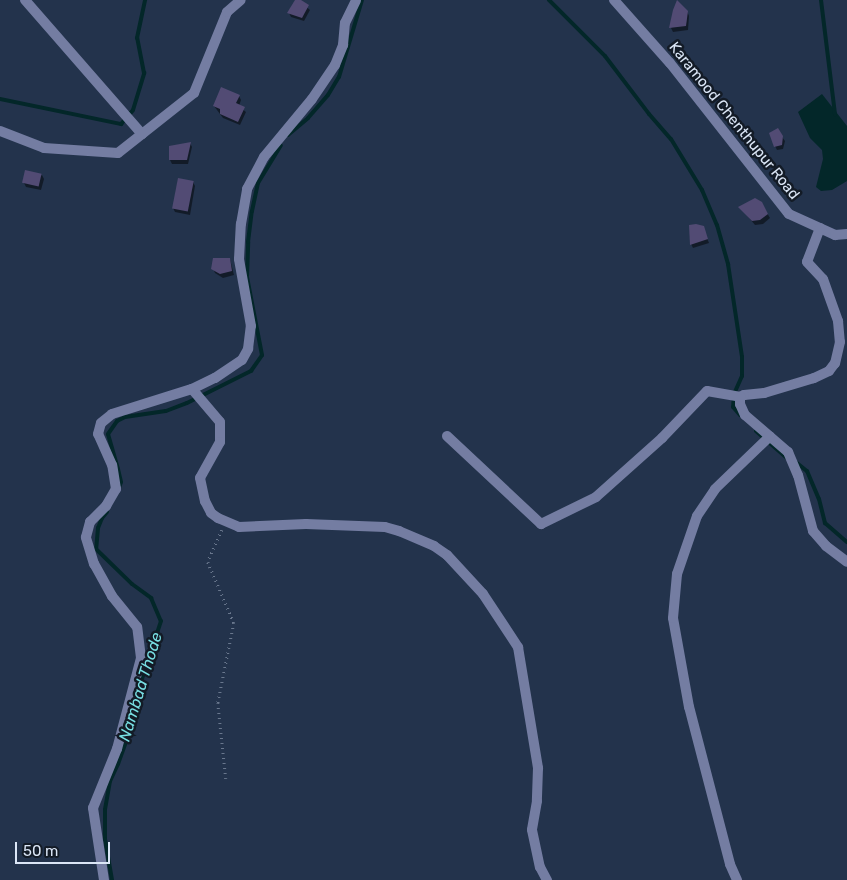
<!DOCTYPE html>
<html>
<head>
<meta charset="utf-8">
<style>
  body { margin:0 }
  #map { position:relative; width:847px; height:880px; overflow:hidden; background:#23334c; font-family:Rubik,sans-serif }
  div>[style] { position:absolute }
  [style*='--x'] { left:calc(var(--x)*1px); top:calc(var(--y)*1px); width:calc(var(--w)*1px); rotate:calc(var(--a)*1deg) }
  .water>* { inset:0; background:#032729 }
  .shadow>* { inset:0; background:#0007 }
  .stream>* { height:4px; margin:-2px; padding:0 2px; transform-origin:2px; border-radius:2px; background:#032729 }
  .building>* { inset:0; background:#524b74; transform-origin:0 0 }
  .path>* { height:2.5px; margin-top:-1.25px; transform-origin:0; background:repeating-linear-gradient(90deg,#69778d 0 1px,transparent 0 5px) }
  .street>* { height:10px; margin:-5px; padding:0 5px; transform-origin:5px; border-radius:5px; background:#747da2 }
  span { translate:-50% -50%; white-space:nowrap; text-align:center; line-height:1.15; -webkit-text-stroke:5px #131b26; paint-order:stroke }
  .street-label { font-size:15px; color:#dbe6f6 }
  .water-label { font-size:16px; color:#78dfe3; font-style:italic }
  .scale { position:absolute; left:15px; top:842px; width:95px; height:22px; box-sizing:border-box; border:2px solid #dbe6f6; border-top:0; padding-left:6px; font-size:15px; line-height:18px; white-space:nowrap; color:#dbe6f6; -webkit-text-stroke:4px #131b26; paint-order:stroke }
</style>
</head>
<body>
<div id="map">
  <div class="water">
    <i style="clip-path:polygon(822px 94px,847px 126px,847px 181px,832px 190px,821px 191px,816px 187px,823px 159px,822px 150px,810px 138px,798px 112px)"></i>
  </div>
  <div class="shadow">
    <i style="clip-path:polygon(298px 0,310px 10px,304px 21px,291px 17px,289px 13px)"></i>
    <i style="clip-path:polygon(687px 11px,689px 16px,688px 30px,673px 32px,671px 28px)"></i>
    <i style="clip-path:polygon(239px 96px,241px 100px,239px 106px,246px 112px,240px 125px,223px 118px,214px 106px)"></i>
    <i style="clip-path:polygon(782px 137px,785px 141px,783px 149px,777px 150px,775px 146px)"></i>
    <i style="clip-path:polygon(190px 143px,192px 147px,188px 164px,172px 164px,170px 160px)"></i>
    <i style="clip-path:polygon(42px 175px,44px 179px,41px 190px,26px 187px,24px 183px)"></i>
    <i style="clip-path:polygon(193px 182px,195px 186px,190px 215px,175px 212px,173px 208px)"></i>
    <i style="clip-path:polygon(761px 203px,770px 218px,763px 224px,755px 225px,740px 207px)"></i>
    <i style="clip-path:polygon(703px 228px,709px 243px,693px 248px,691px 244px)"></i>
    <i style="clip-path:polygon(230px 259px,234px 275px,223px 278px,215px 273px,213px 268px)"></i>
  </div>
  <div class="stream">
    <i style="--x:549;--y:0;--w:79;--a:45"></i>
    <i style="--x:605;--y:56;--w:73;--a:52.8"></i>
    <i style="--x:649;--y:114;--w:33;--a:49"></i>
    <i style="--x:671;--y:139;--w:60;--a:58.7"></i>
    <i style="--x:702;--y:190;--w:38;--a:67"></i>
    <i style="--x:717;--y:225;--w:41;--a:74.2"></i>
    <i style="--x:728;--y:264;--w:94;--a:81.4"></i>
    <i style="--x:742;--y:357;--w:19;--a:90"></i>
    <i style="--x:742;--y:376;--w:20;--a:114"></i>
    <i style="--x:734;--y:394;--w:13;--a:94"></i>
    <i style="--x:733;--y:407;--w:11;--a:49"></i>
    <i style="--x:821;--y:0;--w:115;--a:83"></i>
    <i style="--x:0;--y:99;--w:124;--a:11.7"></i>
    <i style="--x:121;--y:124;--w:18;--a:-49"></i>
    <i style="--x:133;--y:110;--w:39;--a:-73"></i>
    <i style="--x:144;--y:73;--w:36;--a:-101"></i>
    <i style="--x:137;--y:38;--w:39;--a:-78"></i>
    <i style="--x:288;--y:135;--w:26;--a:-40"></i>
    <i style="--x:308;--y:118;--w:30;--a:-49"></i>
    <i style="--x:328;--y:95;--w:21;--a:-59"></i>
    <i style="--x:339;--y:77;--w:80;--a:-73.4"></i>
    <i style="--x:756;--y:431;--w:43;--a:41.2"></i>
    <i style="--x:797;--y:463;--w:13;--a:39"></i>
    <i style="--x:807;--y:471;--w:30;--a:67"></i>
    <i style="--x:819;--y:499;--w:25;--a:76"></i>
    <i style="--x:825;--y:523;--w:29;--a:41"></i>
    <i style="--x:119;--y:488;--w:6;--a:-72"></i>
    <i style="--x:121;--y:482;--w:13;--a:-103"></i>
    <i style="--x:118;--y:469;--w:36;--a:-106"></i>
    <i style="--x:108;--y:434;--w:16;--a:-55"></i>
    <i style="--x:117;--y:421;--w:9;--a:-27"></i>
    <i style="--x:125;--y:417;--w:41;--a:-8.3"></i>
    <i style="--x:166;--y:411;--w:22;--a:-21"></i>
    <i style="--x:187;--y:403;--w:72;--a:-26.6"></i>
    <i style="--x:251;--y:371;--w:19;--a:-55"></i>
    <i style="--x:262;--y:355;--w:79;--a:-100.9"></i>
    <i style="--x:247;--y:277;--w:35;--a:-88"></i>
    <i style="--x:248;--y:242;--w:31;--a:-83"></i>
    <i style="--x:252;--y:211;--w:29;--a:-78"></i>
    <i style="--x:258;--y:183;--w:44;--a:-58.8"></i>
    <i style="--x:107;--y:512;--w:8;--a:130"></i>
    <i style="--x:102;--y:518;--w:11;--a:112"></i>
    <i style="--x:98;--y:528;--w:21;--a:95"></i>
    <i style="--x:96;--y:549;--w:50;--a:44.2"></i>
    <i style="--x:132;--y:584;--w:24;--a:36"></i>
    <i style="--x:151;--y:598;--w:25;--a:67"></i>
    <i style="--x:161;--y:621;--w:74;--a:108.2"></i>
    <i style="--x:138;--y:691;--w:23;--a:95"></i>
    <i style="--x:136;--y:714;--w:53;--a:109.8"></i>
    <i style="--x:118;--y:764;--w:19;--a:115"></i>
    <i style="--x:110;--y:781;--w:29;--a:100"></i>
    <i style="--x:105;--y:810;--w:29;--a:90"></i>
    <i style="--x:105;--y:839;--w:42;--a:80.3"></i>
  </div>
  <div class="building">
    <i style="clip-path:polygon(295px 0,301px 0,309px 5px,302px 18px,287px 13px)"></i>
    <i style="clip-path:polygon(677px 0,688px 11px,686px 26px,669px 28px,673px 10px)"></i>
    <i style="clip-path:polygon(221px 87px,240px 95px,236px 103px,245px 107px,238px 122px,220px 114px,220px 109px,213px 106px)"></i>
    <i style="clip-path:polygon(778px 128px,783px 136px,782px 145px,774px 147px,769px 133px)"></i>
    <i style="clip-path:polygon(191px 142px,187px 160px,169px 160px,169px 146px)"></i>
    <i style="left:25px;top:170px;width:17px;height:13px;rotate:13deg"></i>
    <i style="left:178px;top:178px;width:16px;height:31px;rotate:11deg"></i>
    <i style="clip-path:polygon(755px 198px,762px 202px,768px 214px,760px 220px,752px 221px,738px 207px)"></i>
    <i style="clip-path:polygon(696px 224px,704px 226px,708px 239px,690px 245px,689px 225px)"></i>
    <i style="clip-path:polygon(213px 258px,230px 258px,232px 271px,220px 274px,211px 269px)"></i>
  </div>
  <div class="path">
    <i style="--x:222;--y:530;--w:35;--a:114"></i>
    <i style="--x:208;--y:562;--w:66;--a:66.9"></i>
    <i style="--x:234;--y:623;--w:82;--a:101.3"></i>
    <i style="--x:218;--y:703;--w:76;--a:84"></i>
  </div>
  <div class="street">
    <i style="--x:25;--y:0;--w:178;--a:48.9"></i>
    <i style="--x:614;--y:0;--w:84;--a:48.4"></i>
    <i style="--x:670;--y:63;--w:192;--a:51.8"></i>
    <i style="--x:789;--y:214;--w:51;--a:24.5"></i>
    <i style="--x:835;--y:235;--w:12;--a:-5"></i>
    <i style="--x:0;--y:131;--w:47;--a:21.1"></i>
    <i style="--x:44;--y:148;--w:74;--a:3.9"></i>
    <i style="--x:118;--y:153;--w:97;--a:-38.3"></i>
    <i style="--x:194;--y:93;--w:87;--a:-67.8"></i>
    <i style="--x:227;--y:12;--w:18;--a:-41"></i>
    <i style="--x:820;--y:228;--w:36;--a:111"></i>
    <i style="--x:807;--y:262;--w:23;--a:47"></i>
    <i style="--x:823;--y:279;--w:45;--a:70.3"></i>
    <i style="--x:838;--y:321;--w:21;--a:85"></i>
    <i style="--x:840;--y:342;--w:22;--a:103"></i>
    <i style="--x:835;--y:363;--w:10;--a:127"></i>
    <i style="--x:829;--y:371;--w:17;--a:155"></i>
    <i style="--x:814;--y:378;--w:52;--a:163.3"></i>
    <i style="--x:764;--y:393;--w:20;--a:174"></i>
    <i style="--x:744;--y:395;--w:4;--a:153"></i>
    <i style="--x:740;--y:397;--w:7;--a:90"></i>
    <i style="--x:740;--y:404;--w:12;--a:66"></i>
    <i style="--x:745;--y:415;--w:57;--a:40.7"></i>
    <i style="--x:788;--y:452;--w:25;--a:67"></i>
    <i style="--x:798;--y:475;--w:58;--a:75"></i>
    <i style="--x:813;--y:531;--w:20;--a:49"></i>
    <i style="--x:826;--y:546;--w:26;--a:37"></i>
    <i style="--x:192;--y:389;--w:43;--a:49.7"></i>
    <i style="--x:220;--y:422;--w:20;--a:90"></i>
    <i style="--x:220;--y:442;--w:41;--a:119.1"></i>
    <i style="--x:200;--y:478;--w:24;--a:78"></i>
    <i style="--x:205;--y:501;--w:13;--a:63"></i>
    <i style="--x:211;--y:513;--w:9;--a:36"></i>
    <i style="--x:218;--y:518;--w:23;--a:23"></i>
    <i style="--x:239;--y:527;--w:67;--a:-2.6"></i>
    <i style="--x:306;--y:524;--w:79;--a:2.2"></i>
    <i style="--x:385;--y:527;--w:15;--a:16"></i>
    <i style="--x:399;--y:531;--w:38;--a:23"></i>
    <i style="--x:434;--y:546;--w:16;--a:35"></i>
    <i style="--x:447;--y:555;--w:53;--a:47.3"></i>
    <i style="--x:483;--y:594;--w:64;--a:56.6"></i>
    <i style="--x:518;--y:647;--w:123;--a:80.6"></i>
    <i style="--x:538;--y:768;--w:33;--a:92"></i>
    <i style="--x:537;--y:801;--w:29;--a:100"></i>
    <i style="--x:532;--y:830;--w:38;--a:78"></i>
    <i style="--x:540;--y:867;--w:15;--a:62"></i>
    <i style="--x:447;--y:436;--w:129;--a:43.1"></i>
    <i style="--x:541;--y:524;--w:61;--a:-26.1"></i>
    <i style="--x:596;--y:497;--w:89;--a:-41.8"></i>
    <i style="--x:662;--y:438;--w:65;--a:-46.2"></i>
    <i style="--x:707;--y:391;--w:34;--a:10"></i>
    <i style="--x:104;--y:880;--w:73;--a:-98.7"></i>
    <i style="--x:93;--y:808;--w:64;--a:-67.9"></i>
    <i style="--x:117;--y:749;--w:94;--a:-75.2"></i>
    <i style="--x:141;--y:658;--w:31;--a:-97"></i>
    <i style="--x:137;--y:627;--w:40;--a:-129"></i>
    <i style="--x:112;--y:596;--w:37;--a:-119"></i>
    <i style="--x:94;--y:564;--w:28;--a:-107"></i>
    <i style="--x:86;--y:537;--w:16;--a:-75"></i>
    <i style="--x:90;--y:522;--w:23;--a:-45"></i>
    <i style="--x:106;--y:506;--w:20;--a:-60"></i>
    <i style="--x:116;--y:489;--w:24;--a:-99"></i>
    <i style="--x:112;--y:465;--w:34;--a:-114"></i>
    <i style="--x:98;--y:434;--w:11;--a:-75"></i>
    <i style="--x:101;--y:423;--w:14;--a:-39"></i>
    <i style="--x:112;--y:414;--w:84;--a:-17.4"></i>
    <i style="--x:192;--y:389;--w:25;--a:-26"></i>
    <i style="--x:215;--y:378;--w:32;--a:-34"></i>
    <i style="--x:242;--y:360;--w:13;--a:-61"></i>
    <i style="--x:248;--y:349;--w:23;--a:-83"></i>
    <i style="--x:251;--y:326;--w:68;--a:-100.2"></i>
    <i style="--x:239;--y:259;--w:35;--a:-87"></i>
    <i style="--x:241;--y:224;--w:36;--a:-80"></i>
    <i style="--x:247;--y:189;--w:36;--a:-62"></i>
    <i style="--x:264;--y:157;--w:75;--a:-50.4"></i>
    <i style="--x:312;--y:99;--w:41;--a:-55.9"></i>
    <i style="--x:335;--y:65;--w:22;--a:-68"></i>
    <i style="--x:343;--y:45;--w:22;--a:-85"></i>
    <i style="--x:345;--y:23;--w:25;--a:-64"></i>
    <i style="--x:737;--y:880;--w:17;--a:-114"></i>
    <i style="--x:730;--y:864;--w:162;--a:-104.6"></i>
    <i style="--x:689;--y:707;--w:90;--a:-100.2"></i>
    <i style="--x:673;--y:618;--w:44;--a:-84.8"></i>
    <i style="--x:677;--y:574;--w:61;--a:-71"></i>
    <i style="--x:697;--y:516;--w:32;--a:-56"></i>
    <i style="--x:715;--y:489;--w:76;--a:-43.9"></i>
  </div>
  <div class="street-label">
    <span style="left:734px;top:121px;rotate:51deg">Karamood Chenthupur Road</span>
  </div>
  <div class="water-label">
    <span style="left:141px;top:687px;rotate:-73deg">Nambad Thode</span>
  </div>
  <div class="scale">50 m</div>
</div>
</body>
</html>
